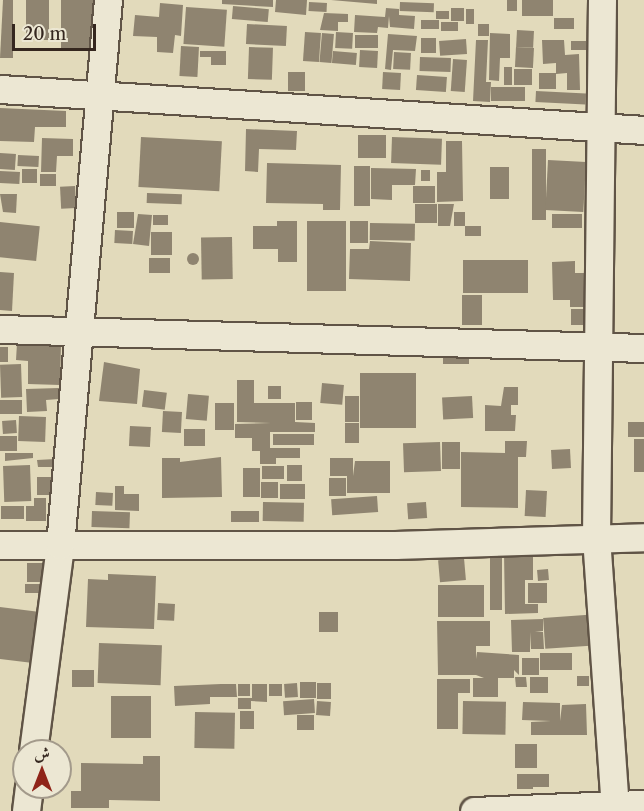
<!DOCTYPE html>
<html>
<head>
<meta charset="utf-8">
<style>
  body { margin:0 }
  #map { position:relative; width:644px; height:811px; overflow:hidden; background:#e2dabb; font-family:"Libre Caslon Text",Amiri,serif }
  div>[style] { position:absolute }
  [style*='--x'] { left:calc(var(--x)*1px); top:calc(var(--y)*1px); width:calc(var(--w)*1px); rotate:calc(var(--a)*1deg) }
  .building>* { inset:0; background:#8f8470; transform-origin:0 0 }
  .round { border-radius:50% }
  .roads { filter:drop-shadow(2px 0 #605446) drop-shadow(-2px 0 #605446) drop-shadow(0 2px #605446) drop-shadow(0 -2px #605446) }
  .street>* { height:27px; margin:-13.5px; padding:0 13.5px; transform-origin:13.5px; border-radius:13.5px; background:#ece7d3 }
  span { translate:-50% -50%; white-space:nowrap; text-align:center; line-height:1.15; -webkit-text-stroke:4.5px #ece7d3; paint-order:stroke }
  .north { position:absolute; left:12px; top:739px; width:60px; height:60px; box-sizing:border-box; background:#ece7d3; border:2px solid #a39a8b; border-radius:50%; rotate:0deg; font-size:16px; font-weight:700; line-height:24px; text-align:center; color:#35271f }
  .north::after { content:''; display:block; margin:auto; width:21px; height:27px; background:#8f2418; clip-path:polygon(50% 0,100% 100%,50% 72%,0 100%) }
  .scale { position:absolute; left:12px; top:24px; width:84px; height:27px; box-sizing:border-box; border:3px solid #35271f; border-top:0; padding-left:8px; font-size:18px; line-height:21px; white-space:nowrap; color:#35271f; -webkit-text-stroke:4px #ece7d3; paint-order:stroke }
</style>
</head>
<body>
<div id="map">
  <div class="building">
    <i style="clip-path:polygon(3px 0,13px 0,13px 58px,0 58px)"></i>
    <i style="left:26px;top:0;width:23px;height:40px"></i>
    <i style="left:61px;top:0;width:38px;height:50px"></i>
    <i style="clip-path:polygon(222px 0,273px 0,273px 7px,222px 4px)"></i>
    <i style="clip-path:polygon(276px 0,307px 0,306px 15px,275px 12px)"></i>
    <i style="clip-path:polygon(331px 0,377px 0,377px 4px)"></i>
    <i style="left:507px;top:0;width:10px;height:11px"></i>
    <i style="left:522px;top:0;width:31px;height:16px"></i>
    <i style="left:309px;top:2px;width:18px;height:9px;rotate:3deg"></i>
    <i style="left:400px;top:2px;width:34px;height:9px;rotate:2deg"></i>
    <i style="clip-path:polygon(160px 3px,183px 5px,181px 36px,175px 35px,173px 53px,157px 52px,157px 37px,133px 36px,135px 15px,159px 17px)"></i>
    <i style="left:233px;top:6px;width:36px;height:13px;rotate:5deg"></i>
    <i style="left:186px;top:7px;width:41px;height:37px;rotate:4deg"></i>
    <i style="clip-path:polygon(386px 8px,399px 9px,399px 15px,415px 16px,414px 29px,390px 27px,389px 16px,388px 28px,378px 27px,377px 33px,354px 32px,355px 15px,385px 17px)"></i>
    <i style="left:451px;top:8px;width:13px;height:13px"></i>
    <i style="left:466px;top:9px;width:8px;height:15px"></i>
    <i style="left:436px;top:11px;width:13px;height:8px"></i>
    <i style="clip-path:polygon(324px 13px,348px 14px,348px 22px,338px 22px,338px 31px,320px 30px)"></i>
    <i style="left:554px;top:18px;width:20px;height:11px"></i>
    <i style="left:421px;top:20px;width:18px;height:9px"></i>
    <i style="left:441px;top:22px;width:17px;height:9px"></i>
    <i style="left:247px;top:24px;width:40px;height:20px;rotate:3deg"></i>
    <i style="left:478px;top:24px;width:11px;height:12px"></i>
    <i style="left:517px;top:30px;width:17px;height:17px;rotate:3deg"></i>
    <i style="left:305px;top:32px;width:16px;height:29px;rotate:4deg"></i>
    <i style="left:336px;top:32px;width:17px;height:16px;rotate:3deg"></i>
    <i style="left:322px;top:33px;width:12px;height:29px;rotate:5deg"></i>
    <i style="clip-path:polygon(490px 33px,510px 34px,510px 58px,500px 58px,499px 81px,489px 80px)"></i>
    <i style="clip-path:polygon(388px 34px,417px 36px,415px 51px,393px 50px,391px 70px,385px 69px)"></i>
    <i style="left:355px;top:35px;width:23px;height:13px"></i>
    <i style="left:436px;top:38px;width:15px;height:15px;rotate:90deg"></i>
    <i style="left:466px;top:39px;width:15px;height:27px;rotate:86deg"></i>
    <i style="clip-path:polygon(476px 40px,488px 40px,486px 82px,491px 82px,490px 102px,473px 101px)"></i>
    <i style="clip-path:polygon(542px 40px,564px 40px,565px 55px,579px 54px,580px 90px,567px 90px,567px 73px,556px 74px,556px 63px,543px 64px)"></i>
    <i style="left:571px;top:41px;width:15px;height:9px"></i>
    <i style="left:181px;top:46px;width:18px;height:30px;rotate:3deg"></i>
    <i style="left:249px;top:47px;width:24px;height:32px;rotate:2deg"></i>
    <i style="left:516px;top:47px;width:18px;height:20px;rotate:3deg"></i>
    <i style="left:360px;top:50px;width:18px;height:17px;rotate:3deg"></i>
    <i style="clip-path:polygon(200px 51px,226px 51px,226px 65px,211px 65px,211px 57px,200px 57px)"></i>
    <i style="left:333px;top:51px;width:24px;height:12px;rotate:5deg"></i>
    <i style="left:394px;top:52px;width:17px;height:17px;rotate:3deg"></i>
    <i style="left:420px;top:57px;width:31px;height:14px;rotate:2deg"></i>
    <i style="left:453px;top:59px;width:14px;height:32px;rotate:4deg"></i>
    <i style="left:504px;top:67px;width:8px;height:18px"></i>
    <i style="left:514px;top:69px;width:18px;height:16px"></i>
    <i style="left:288px;top:72px;width:17px;height:19px"></i>
    <i style="left:383px;top:72px;width:18px;height:17px;rotate:3deg"></i>
    <i style="left:539px;top:73px;width:17px;height:16px"></i>
    <i style="left:417px;top:75px;width:30px;height:15px;rotate:4deg"></i>
    <i style="left:491px;top:87px;width:34px;height:14px"></i>
    <i style="left:536px;top:91px;width:50px;height:11px;rotate:3deg"></i>
    <i style="clip-path:polygon(0 108px,66px 111px,66px 127px,35px 127px,34px 142px,0 141px)"></i>
    <i style="clip-path:polygon(246px 129px,297px 131px,296px 150px,259px 149px,258px 172px,245px 171px)"></i>
    <i style="left:358px;top:135px;width:28px;height:23px"></i>
    <i style="left:141px;top:137px;width:81px;height:50px;rotate:3deg"></i>
    <i style="left:392px;top:137px;width:50px;height:26px;rotate:2deg"></i>
    <i style="clip-path:polygon(42px 138px,73px 139px,73px 156px,57px 156px,56px 172px,41px 172px)"></i>
    <i style="clip-path:polygon(446px 141px,462px 141px,463px 201px,437px 202px,437px 172px,446px 172px)"></i>
    <i style="left:532px;top:149px;width:14px;height:71px"></i>
    <i style="left:0;top:153px;width:16px;height:16px;rotate:4deg"></i>
    <i style="left:18px;top:155px;width:21px;height:11px;rotate:3deg"></i>
    <i style="left:548px;top:160px;width:38px;height:50px;rotate:3deg"></i>
    <i style="clip-path:polygon(267px 163px,341px 165px,340px 210px,323px 210px,323px 204px,266px 203px)"></i>
    <i style="left:354px;top:166px;width:16px;height:40px"></i>
    <i style="left:490px;top:167px;width:19px;height:32px"></i>
    <i style="clip-path:polygon(371px 168px,416px 169px,415px 185px,392px 185px,392px 200px,371px 199px)"></i>
    <i style="left:37px;top:169px;width:14px;height:15px;rotate:90deg"></i>
    <i style="left:421px;top:170px;width:9px;height:11px"></i>
    <i style="left:0;top:171px;width:20px;height:12px;rotate:3deg"></i>
    <i style="left:56px;top:174px;width:12px;height:16px;rotate:90deg"></i>
    <i style="left:75px;top:186px;width:22px;height:15px;rotate:87deg"></i>
    <i style="left:413px;top:186px;width:22px;height:17px"></i>
    <i style="left:147px;top:193px;width:35px;height:10px;rotate:2deg"></i>
    <i style="clip-path:polygon(0 194px,17px 194px,16px 213px,3px 212px)"></i>
    <i style="left:415px;top:204px;width:22px;height:19px"></i>
    <i style="clip-path:polygon(438px 204px,454px 204px,450px 226px,438px 226px)"></i>
    <i style="left:117px;top:212px;width:17px;height:16px"></i>
    <i style="left:454px;top:212px;width:11px;height:14px"></i>
    <i style="clip-path:polygon(138px 214px,152px 215px,149px 246px,133px 244px)"></i>
    <i style="left:552px;top:214px;width:30px;height:14px"></i>
    <i style="left:153px;top:215px;width:15px;height:10px"></i>
    <i style="clip-path:polygon(277px 221px,297px 221px,297px 262px,278px 262px,278px 249px,253px 249px,253px 226px,277px 226px)"></i>
    <i style="left:346px;top:221px;width:70px;height:39px;rotate:90deg"></i>
    <i style="left:350px;top:221px;width:18px;height:22px"></i>
    <i style="left:0;top:222px;width:40px;height:35px;rotate:6deg"></i>
    <i style="left:370px;top:223px;width:45px;height:17px;rotate:1deg"></i>
    <i style="left:481px;top:226px;width:10px;height:16px;rotate:90deg"></i>
    <i style="left:115px;top:230px;width:18px;height:13px;rotate:3deg"></i>
    <i style="left:151px;top:232px;width:21px;height:23px"></i>
    <i style="left:232px;top:237px;width:42px;height:31px;rotate:89deg"></i>
    <i style="clip-path:polygon(370px 241px,411px 243px,410px 281px,349px 279px,350px 249px,369px 249px)"></i>
    <i class="round" style="left:187px;top:253px;width:12px;height:12px"></i>
    <i style="left:149px;top:258px;width:21px;height:15px"></i>
    <i style="left:463px;top:260px;width:65px;height:33px"></i>
    <i style="clip-path:polygon(575px 261px,575px 273px,591px 273px,591px 299px,585px 299px,585px 307px,570px 307px,570px 300px,553px 300px,552px 262px)"></i>
    <i style="clip-path:polygon(0 272px,14px 273px,12px 311px,0 310px)"></i>
    <i style="left:462px;top:295px;width:20px;height:30px"></i>
    <i style="left:571px;top:309px;width:17px;height:16px"></i>
    <i style="clip-path:polygon(17px 343px,61px 344px,60px 385px,28px 384px,28px 361px,16px 360px)"></i>
    <i style="left:0;top:347px;width:8px;height:15px"></i>
    <i style="left:469px;top:349px;width:15px;height:26px;rotate:90deg"></i>
    <i style="clip-path:polygon(104px 362px,140px 369px,137px 404px,99px 401px)"></i>
    <i style="left:21px;top:364px;width:33px;height:21px;rotate:88deg"></i>
    <i style="left:360px;top:373px;width:56px;height:55px"></i>
    <i style="clip-path:polygon(237px 380px,254px 380px,254px 403px,295px 403px,295px 422px,315px 423px,315px 432px,270px 432px,270px 448px,300px 448px,300px 458px,276px 458px,276px 464px,260px 464px,260px 451px,252px 451px,252px 438px,235px 438px,235px 424px,271px 423px,237px 422px)"></i>
    <i style="left:322px;top:383px;width:22px;height:20px;rotate:5deg"></i>
    <i style="left:268px;top:386px;width:13px;height:13px"></i>
    <i style="clip-path:polygon(504px 387px,518px 387px,518px 405px,511px 405px,511px 415px,516px 415px,515px 431px,485px 431px,485px 405px,501px 406px)"></i>
    <i style="clip-path:polygon(59px 388px,59px 399px,46px 400px,47px 411px,27px 412px,26px 389px)"></i>
    <i style="left:144px;top:390px;width:23px;height:17px;rotate:7deg"></i>
    <i style="left:188px;top:394px;width:21px;height:25px;rotate:5deg"></i>
    <i style="left:345px;top:396px;width:14px;height:26px"></i>
    <i style="left:472px;top:396px;width:22px;height:30px;rotate:87deg"></i>
    <i style="left:22px;top:400px;width:14px;height:22px;rotate:90deg"></i>
    <i style="left:296px;top:402px;width:16px;height:18px"></i>
    <i style="left:215px;top:403px;width:19px;height:27px"></i>
    <i style="left:163px;top:411px;width:19px;height:21px;rotate:3deg"></i>
    <i style="left:19px;top:416px;width:27px;height:25px;rotate:2deg"></i>
    <i style="left:16px;top:420px;width:13px;height:14px;rotate:86deg"></i>
    <i style="left:644px;top:422px;width:15px;height:16px;rotate:90deg"></i>
    <i style="left:345px;top:423px;width:14px;height:20px"></i>
    <i style="left:130px;top:426px;width:21px;height:20px;rotate:3deg"></i>
    <i style="left:184px;top:429px;width:21px;height:17px"></i>
    <i style="left:273px;top:434px;width:41px;height:11px"></i>
    <i style="left:0;top:436px;width:17px;height:15px"></i>
    <i style="left:634px;top:439px;width:10px;height:33px"></i>
    <i style="clip-path:polygon(505px 441px,527px 441px,526px 457px,518px 457px,518px 508px,461px 507px,461px 452px,505px 453px)"></i>
    <i style="left:440px;top:442px;width:29px;height:37px;rotate:88deg"></i>
    <i style="left:442px;top:442px;width:18px;height:27px"></i>
    <i style="left:570px;top:449px;width:19px;height:19px;rotate:87deg"></i>
    <i style="clip-path:polygon(5px 453px,33px 453px,33px 458px,5px 461px)"></i>
    <i style="clip-path:polygon(221px 457px,222px 497px,162px 498px,162px 458px,180px 458px,180px 462px)"></i>
    <i style="clip-path:polygon(330px 458px,353px 458px,353px 476px,355px 461px,390px 461px,390px 493px,347px 493px,347px 476px,330px 476px)"></i>
    <i style="clip-path:polygon(55px 459px,55px 467px,38px 467px,37px 460px)"></i>
    <i style="left:30px;top:465px;width:36px;height:27px;rotate:88deg"></i>
    <i style="left:287px;top:465px;width:15px;height:16px"></i>
    <i style="left:262px;top:466px;width:22px;height:13px"></i>
    <i style="left:243px;top:468px;width:17px;height:29px"></i>
    <i style="left:37px;top:477px;width:16px;height:18px"></i>
    <i style="left:329px;top:478px;width:17px;height:18px"></i>
    <i style="left:261px;top:482px;width:17px;height:16px"></i>
    <i style="left:280px;top:484px;width:25px;height:15px"></i>
    <i style="clip-path:polygon(115px 486px,124px 486px,124px 494px,139px 494px,139px 511px,115px 510px)"></i>
    <i style="left:526px;top:490px;width:21px;height:26px;rotate:3deg"></i>
    <i style="left:96px;top:492px;width:17px;height:13px;rotate:3deg"></i>
    <i style="left:377px;top:496px;width:16px;height:46px;rotate:86deg"></i>
    <i style="clip-path:polygon(34px 498px,46px 498px,46px 521px,26px 521px,26px 506px,34px 506px)"></i>
    <i style="left:263px;top:502px;width:41px;height:19px;rotate:1deg"></i>
    <i style="left:426px;top:502px;width:16px;height:19px;rotate:86deg"></i>
    <i style="left:1px;top:506px;width:23px;height:13px"></i>
    <i style="left:92px;top:511px;width:38px;height:16px;rotate:2deg"></i>
    <i style="left:259px;top:511px;width:11px;height:28px;rotate:90deg"></i>
    <i style="clip-path:polygon(533px 552px,533px 580px,525px 580px,525px 604px,538px 604px,538px 613px,505px 614px,504px 553px)"></i>
    <i style="left:490px;top:554px;width:12px;height:56px"></i>
    <i style="left:464px;top:558px;width:22px;height:26px;rotate:85deg"></i>
    <i style="left:46px;top:563px;width:19px;height:19px;rotate:90deg"></i>
    <i style="left:548px;top:569px;width:11px;height:11px;rotate:85deg"></i>
    <i style="clip-path:polygon(108px 574px,156px 576px,154px 629px,86px 627px,88px 579px,108px 580px)"></i>
    <i style="left:528px;top:583px;width:19px;height:20px"></i>
    <i style="left:25px;top:584px;width:17px;height:9px"></i>
    <i style="left:438px;top:585px;width:46px;height:32px"></i>
    <i style="left:158px;top:603px;width:17px;height:17px;rotate:3deg"></i>
    <i style="clip-path:polygon(0 607px,40px 612px,33px 663px,0 659px)"></i>
    <i style="left:319px;top:612px;width:19px;height:20px"></i>
    <i style="left:599px;top:614px;width:31px;height:56px;rotate:86deg"></i>
    <i style="clip-path:polygon(543px 619px,543px 631px,535px 632px,543px 632px,544px 649px,531px 649px,530px 632px,530px 652px,512px 652px,511px 620px)"></i>
    <i style="clip-path:polygon(437px 621px,490px 621px,490px 646px,476px 646px,476px 659px,477px 652px,519px 655px,519px 675px,514px 670px,514px 678px,498px 678px,498px 697px,473px 697px,473px 678px,484px 678px,476px 675px,438px 675px)"></i>
    <i style="left:99px;top:643px;width:63px;height:40px;rotate:2deg"></i>
    <i style="left:540px;top:653px;width:32px;height:17px"></i>
    <i style="left:522px;top:658px;width:17px;height:17px"></i>
    <i style="left:72px;top:670px;width:22px;height:17px"></i>
    <i style="left:577px;top:676px;width:12px;height:10px"></i>
    <i style="clip-path:polygon(515px 677px,526px 677px,527px 687px,516px 687px)"></i>
    <i style="left:530px;top:677px;width:18px;height:16px"></i>
    <i style="clip-path:polygon(437px 679px,470px 679px,470px 693px,458px 693px,458px 729px,437px 729px)"></i>
    <i style="left:316px;top:682px;width:16px;height:16px;rotate:90deg"></i>
    <i style="left:297px;top:683px;width:14px;height:13px;rotate:86deg"></i>
    <i style="left:317px;top:683px;width:14px;height:16px"></i>
    <i style="clip-path:polygon(221px 684px,236px 684px,237px 697px,210px 697px,210px 704px,175px 706px,174px 686px)"></i>
    <i style="left:238px;top:684px;width:12px;height:12px"></i>
    <i style="clip-path:polygon(252px 684px,267px 684px,267px 702px,251px 701px,251px 709px,238px 709px,238px 698px,252px 698px)"></i>
    <i style="left:269px;top:684px;width:13px;height:12px"></i>
    <i style="left:111px;top:696px;width:40px;height:42px"></i>
    <i style="left:314px;top:699px;width:14px;height:31px;rotate:86deg"></i>
    <i style="left:317px;top:701px;width:14px;height:14px;rotate:4deg"></i>
    <i style="left:463px;top:701px;width:43px;height:33px;rotate:1deg"></i>
    <i style="clip-path:polygon(523px 702px,560px 703px,560px 721px,562px 705px,586px 704px,587px 735px,531px 735px,531px 722px,551px 721px,522px 720px)"></i>
    <i style="left:240px;top:711px;width:14px;height:18px"></i>
    <i style="left:195px;top:712px;width:40px;height:36px;rotate:1deg"></i>
    <i style="left:297px;top:715px;width:17px;height:15px"></i>
    <i style="left:515px;top:744px;width:22px;height:24px"></i>
    <i style="clip-path:polygon(143px 756px,160px 756px,160px 801px,109px 800px,109px 808px,71px 808px,71px 791px,81px 791px,81px 763px,143px 764px)"></i>
    <i style="left:517px;top:774px;width:16px;height:15px"></i>
    <i style="left:533px;top:774px;width:16px;height:13px"></i>
  </div>
  <div class="roads">
    <div class="street">
      <i style="--x:602;--y:0;--w:537;--a:90.64"></i>
      <i style="--x:596;--y:537;--w:275;--a:86"></i>
      <i style="--x:0;--y:89;--w:645;--a:3.64"></i>
      <i style="--x:0;--y:329;--w:644;--a:1.69"></i>
      <i style="--x:0;--y:545;--w:395;--a:0"></i>
      <i style="--x:395;--y:545;--w:249;--a:-1.8"></i>
      <i style="--x:33;--y:751;--w:208;--a:-82.5"></i>
      <i style="--x:60;--y:545;--w:547;--a:-84.97"></i>
      <i style="--x:26;--y:811;--w:24;--a:-83"></i>
      <i style="--x:474;--y:811;--w:170;--a:-2.4"></i>
    </div>
  </div>
  <div class="north">ش</div>
  <div class="scale">20 m</div>
</div>
</body>
</html>
